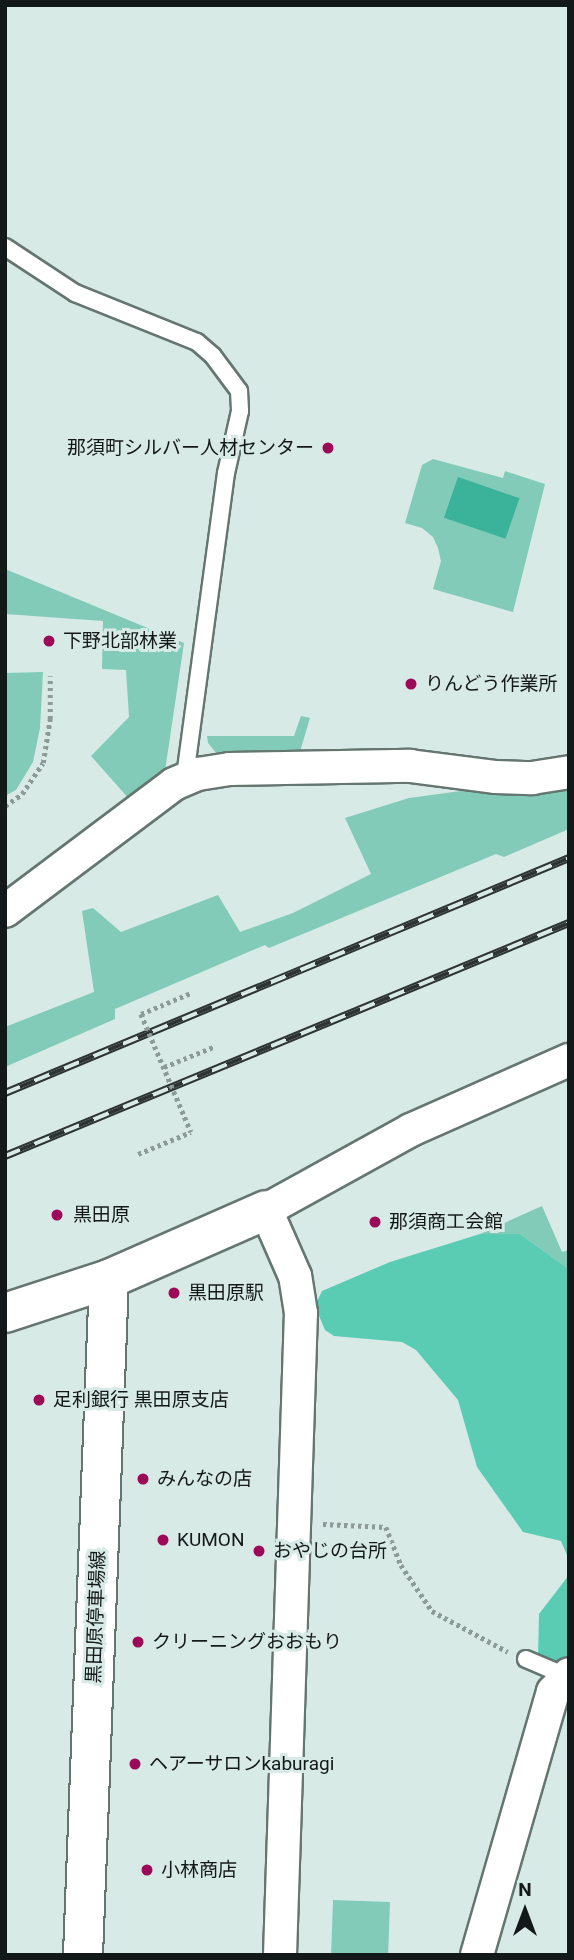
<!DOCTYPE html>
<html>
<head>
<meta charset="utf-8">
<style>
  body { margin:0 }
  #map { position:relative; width:574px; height:1960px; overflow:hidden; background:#d7eae5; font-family:Roboto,"Noto Sans JP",sans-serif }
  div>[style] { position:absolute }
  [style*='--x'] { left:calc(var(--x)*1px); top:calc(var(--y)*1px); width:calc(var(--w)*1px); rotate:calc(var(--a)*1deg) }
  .green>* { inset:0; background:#82cbb9; transform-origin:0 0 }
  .forest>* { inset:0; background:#59ccb3 }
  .water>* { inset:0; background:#3bb29a; transform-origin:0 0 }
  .path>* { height:4.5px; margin-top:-2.25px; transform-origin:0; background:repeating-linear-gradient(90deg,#8d9b98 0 3.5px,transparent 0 7px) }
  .roads { filter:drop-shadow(2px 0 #657671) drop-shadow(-2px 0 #657671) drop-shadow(0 2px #657671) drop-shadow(0 -2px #657671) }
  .lane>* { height:16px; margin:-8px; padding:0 8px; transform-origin:8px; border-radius:8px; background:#fff }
  .street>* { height:32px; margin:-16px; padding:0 16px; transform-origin:16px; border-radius:16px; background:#fff }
  .secondary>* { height:38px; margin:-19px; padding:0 19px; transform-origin:19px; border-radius:19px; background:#fff }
  .rail>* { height:8px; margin-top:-4px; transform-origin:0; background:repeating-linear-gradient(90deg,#d7eae5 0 16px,#2d3433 0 32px); box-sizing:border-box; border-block:2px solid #2d3433 }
  .path-bridge>* { height:4.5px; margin-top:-2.25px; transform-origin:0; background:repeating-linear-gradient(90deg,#8d9b98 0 3.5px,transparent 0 7px) }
  .dots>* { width:19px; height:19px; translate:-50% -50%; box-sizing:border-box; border:4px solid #d7eae5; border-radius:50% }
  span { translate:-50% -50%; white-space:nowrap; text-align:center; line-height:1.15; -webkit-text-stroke:6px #d7eae5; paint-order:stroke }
  .poi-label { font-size:19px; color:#131918 }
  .right { translate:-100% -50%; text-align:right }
  .left { translate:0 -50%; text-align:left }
  .street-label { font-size:19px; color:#131918 }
  .frame { position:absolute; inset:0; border:7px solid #131918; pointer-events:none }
  .north { position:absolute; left:490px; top:1876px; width:70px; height:70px; -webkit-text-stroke:5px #d7eae5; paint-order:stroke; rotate:0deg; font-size:19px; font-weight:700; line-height:28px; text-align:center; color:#131918 }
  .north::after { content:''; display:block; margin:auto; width:24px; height:32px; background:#131918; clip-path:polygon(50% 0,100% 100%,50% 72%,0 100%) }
</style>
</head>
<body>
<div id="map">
  <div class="green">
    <i style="clip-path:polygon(433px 459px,503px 478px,505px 471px,545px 484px,513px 612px,433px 589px,441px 561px,438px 548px,433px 537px,422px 528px,405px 523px,422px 465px)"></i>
    <i style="clip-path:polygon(5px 569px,184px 643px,165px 771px,130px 800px,91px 756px,129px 717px,126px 670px,102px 669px,103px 621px,5px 614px)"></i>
    <i style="clip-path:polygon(43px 672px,40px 728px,33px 762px,16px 790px,5px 796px,5px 673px)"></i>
    <i style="clip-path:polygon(301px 716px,310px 718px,299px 755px,217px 754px,208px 743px,207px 736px,294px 736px)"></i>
    <i style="clip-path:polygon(569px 789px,569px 829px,504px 857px,496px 854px,269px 948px,265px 945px,115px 1009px,115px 1019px,5px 1067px,5px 1027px,94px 992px,82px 911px,93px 908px,121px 932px,218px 895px,240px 932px,293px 913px,371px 874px,345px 818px,409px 798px,468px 790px,531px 795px)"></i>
    <i style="clip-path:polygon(542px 1206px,562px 1252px,569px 1250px,569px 1269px,520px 1234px,480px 1234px)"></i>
    <i style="left:333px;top:1900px;width:57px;height:55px;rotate:2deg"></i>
  </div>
  <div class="forest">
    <i style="clip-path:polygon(480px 1234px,520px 1234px,569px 1269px,569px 1560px,561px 1541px,523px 1532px,477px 1467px,458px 1400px,416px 1350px,402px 1342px,334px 1336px,325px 1330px,315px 1306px,322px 1291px,390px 1262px)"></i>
    <i style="clip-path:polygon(569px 1575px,569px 1668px,538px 1659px,539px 1614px)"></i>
  </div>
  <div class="water">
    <i style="left:458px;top:477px;width:65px;height:43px;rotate:19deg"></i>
  </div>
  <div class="path">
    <i style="--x:5;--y:806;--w:21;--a:-35"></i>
    <i style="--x:22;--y:794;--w:37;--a:-56"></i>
    <i style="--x:43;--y:763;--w:45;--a:-81"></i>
    <i style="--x:50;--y:719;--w:43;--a:-90"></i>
    <i style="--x:141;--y:1014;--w:54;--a:-22.8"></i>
    <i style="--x:164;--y:1067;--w:53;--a:-22.2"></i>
    <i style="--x:138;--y:1154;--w:57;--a:-22.5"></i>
    <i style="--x:323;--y:1524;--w:63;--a:2.7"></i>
    <i style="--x:386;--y:1527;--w:41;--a:68.5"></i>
    <i style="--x:401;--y:1565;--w:55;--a:56"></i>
    <i style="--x:432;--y:1611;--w:86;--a:28.3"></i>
  </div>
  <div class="roads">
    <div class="lane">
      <i style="--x:5;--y:247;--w:84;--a:33.3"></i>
      <i style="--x:75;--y:293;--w:131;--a:21.9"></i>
      <i style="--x:197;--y:342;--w:21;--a:41"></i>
      <i style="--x:213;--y:356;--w:44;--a:53.4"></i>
      <i style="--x:239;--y:391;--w:20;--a:87"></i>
      <i style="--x:240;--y:411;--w:64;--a:102.7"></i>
      <i style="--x:226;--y:473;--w:308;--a:97.7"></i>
      <i style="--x:526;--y:1659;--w:43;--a:23"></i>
    </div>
    <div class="street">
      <i style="--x:5;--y:911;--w:211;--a:-36.9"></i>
      <i style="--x:174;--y:784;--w:26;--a:-23"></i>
      <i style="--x:198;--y:774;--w:32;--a:-9"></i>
      <i style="--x:230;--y:769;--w:180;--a:-1"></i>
      <i style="--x:410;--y:766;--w:87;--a:7.3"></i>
      <i style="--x:496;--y:777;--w:36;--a:2"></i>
      <i style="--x:532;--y:778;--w:37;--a:-9"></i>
      <i style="--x:280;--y:1955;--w:642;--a:-88.13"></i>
      <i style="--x:301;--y:1313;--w:37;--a:-99"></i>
      <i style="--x:295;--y:1276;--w:72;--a:-113.7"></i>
      <i style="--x:266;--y:1210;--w:166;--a:-28.9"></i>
      <i style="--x:411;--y:1130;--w:173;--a:-23.9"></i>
      <i style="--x:477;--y:1955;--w:274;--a:-73.9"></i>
      <i style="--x:553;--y:1692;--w:24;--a:-48"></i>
    </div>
    <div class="secondary">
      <i style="--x:5;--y:1313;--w:109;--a:-18.1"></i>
      <i style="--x:109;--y:1279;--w:171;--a:-23.7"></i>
      <i style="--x:83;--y:1955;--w:676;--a:-87.8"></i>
    </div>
  </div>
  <div class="rail">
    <i style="--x:5;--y:1093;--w:611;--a:-22.62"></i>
    <i style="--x:5;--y:1156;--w:610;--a:-22.45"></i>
  </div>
  <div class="path-bridge">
    <i style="--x:141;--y:1014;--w:128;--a:67"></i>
  </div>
  <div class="dots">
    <i style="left:328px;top:448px;background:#9b0958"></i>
    <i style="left:49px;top:641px;background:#9b0958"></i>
    <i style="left:411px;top:684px;background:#9b0958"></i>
    <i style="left:57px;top:1215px;background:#9b0958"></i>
    <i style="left:375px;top:1222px;background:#9b0958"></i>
    <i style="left:174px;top:1293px;background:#9b0958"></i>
    <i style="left:39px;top:1400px;background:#9b0958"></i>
    <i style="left:143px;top:1479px;background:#9b0958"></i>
    <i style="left:163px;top:1540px;background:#9b0958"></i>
    <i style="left:259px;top:1551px;background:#9b0958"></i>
    <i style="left:138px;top:1642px;background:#9b0958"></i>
    <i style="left:135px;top:1764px;background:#9b0958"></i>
    <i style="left:147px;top:1870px;background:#9b0958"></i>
  </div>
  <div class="poi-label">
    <span class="right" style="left:314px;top:448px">那須町シルバー人材センター</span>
    <span class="left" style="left:63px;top:641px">下野北部林業</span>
    <span class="left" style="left:425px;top:684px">りんどう作業所</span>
    <span class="left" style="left:73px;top:1215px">黒田原</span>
    <span class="left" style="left:389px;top:1222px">那須商工会館</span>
    <span class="left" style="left:188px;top:1293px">黒田原駅</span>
    <span class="left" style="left:53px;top:1400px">足利銀行 黒田原支店</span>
    <span class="left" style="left:157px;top:1479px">みんなの店</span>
    <span class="left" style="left:177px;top:1540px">KUMON</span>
    <span class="left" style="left:273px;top:1551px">おやじの台所</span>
    <span class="left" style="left:152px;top:1642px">クリーニングおおもり</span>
    <span class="left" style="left:149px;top:1764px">ヘアーサロンkaburagi</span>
    <span class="left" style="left:161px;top:1870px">小林商店</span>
  </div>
  <div class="street-label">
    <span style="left:96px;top:1617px;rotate:-88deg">黒田原停車場線</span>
  </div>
  <div class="frame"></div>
  <div class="north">N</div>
</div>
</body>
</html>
